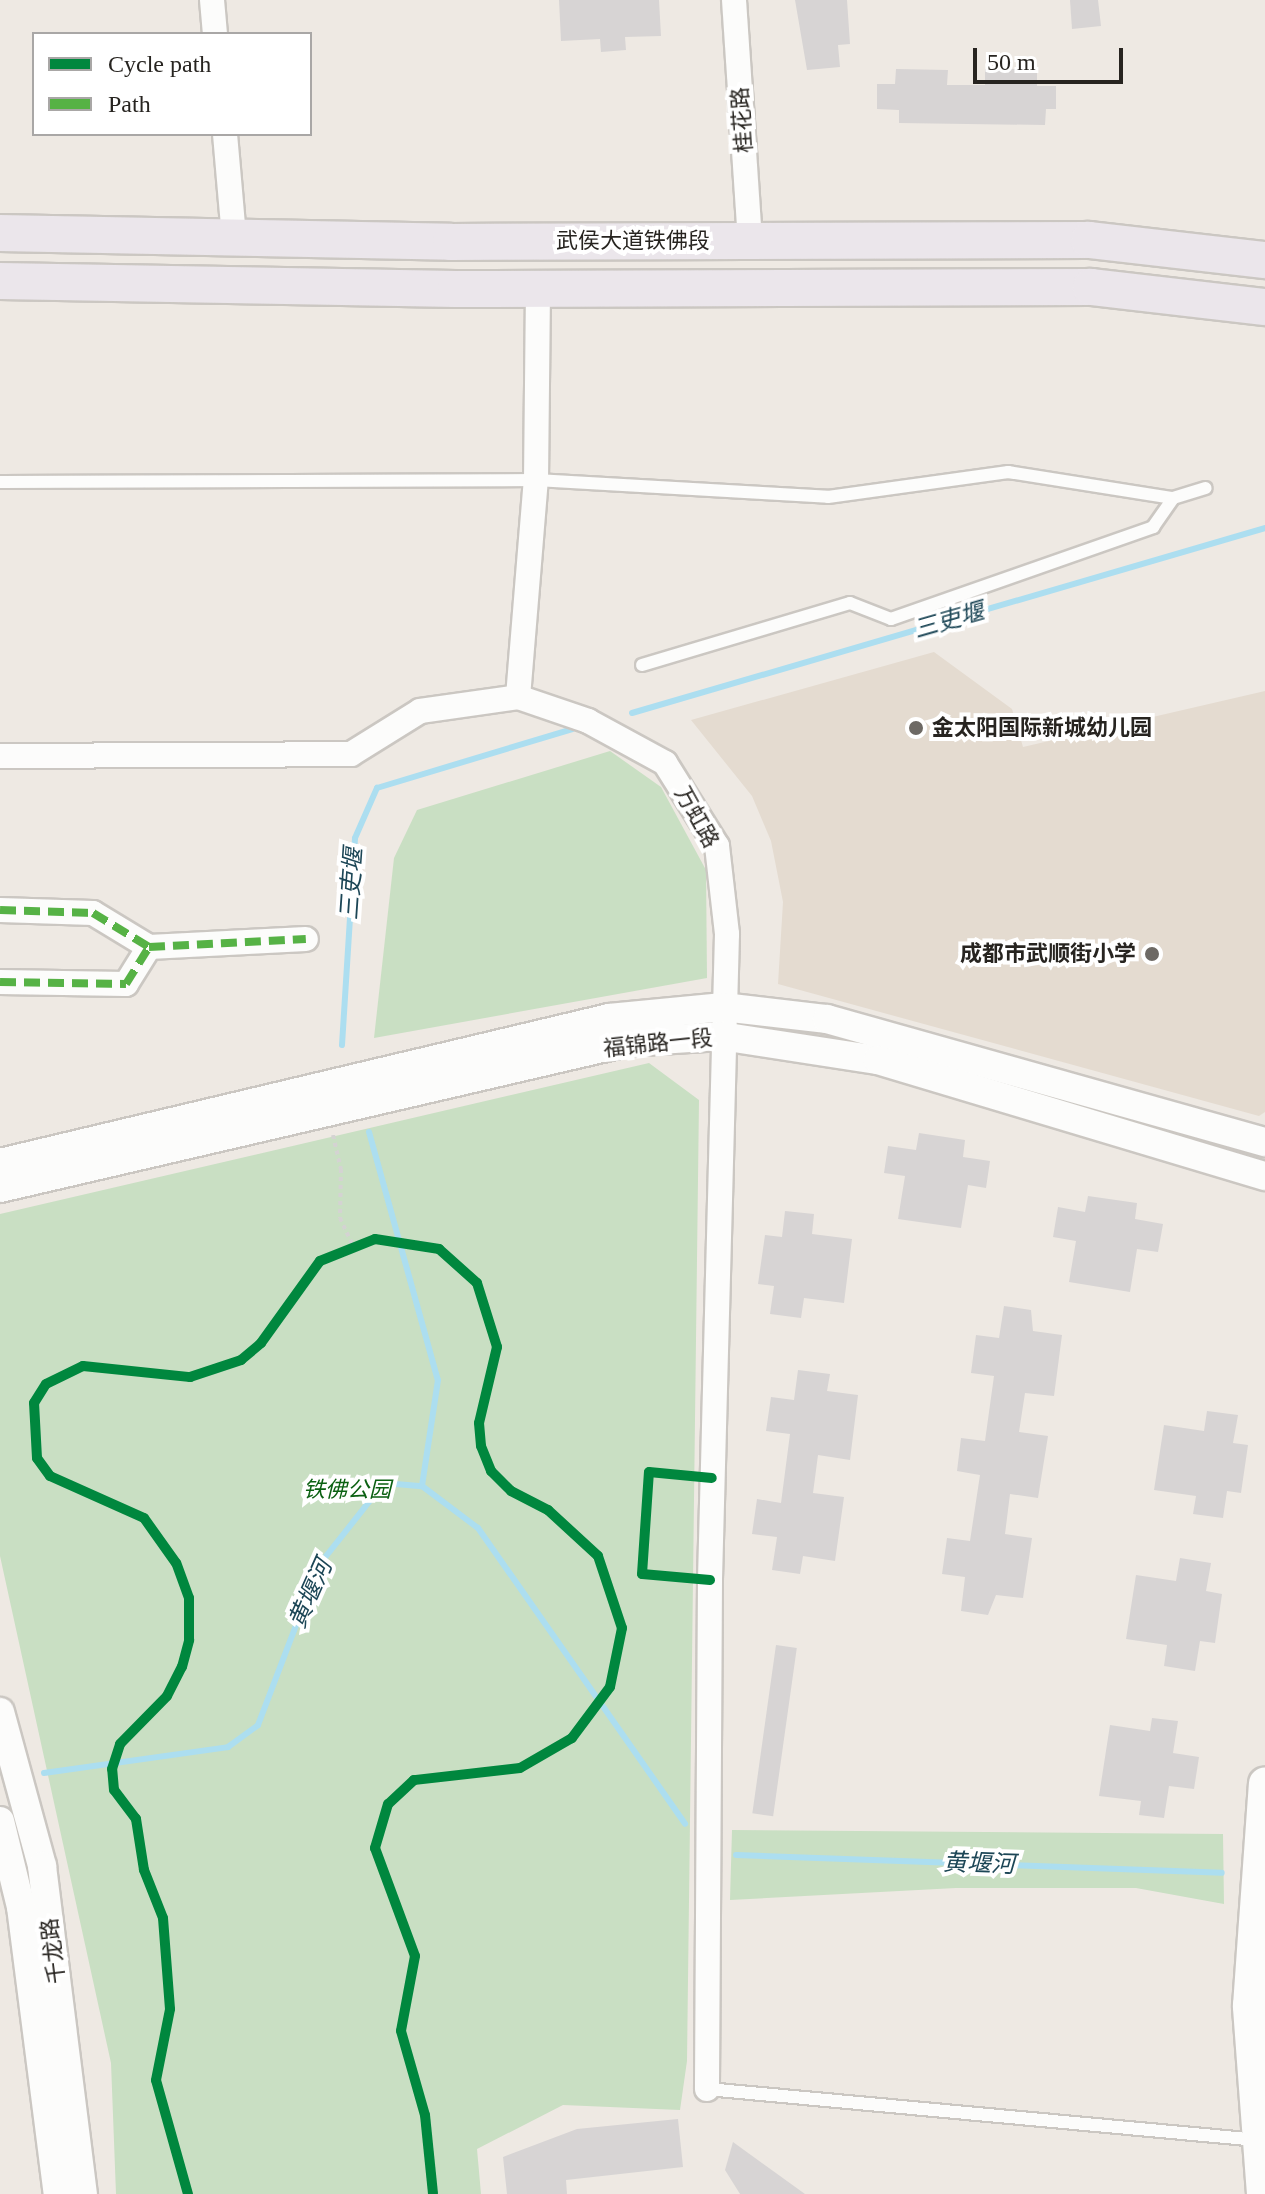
<!DOCTYPE html>
<html>
<head>
<meta charset="utf-8">
<style>
  body { margin:0 }
  #map { position:relative; width:1265px; height:2194px; overflow:hidden; background:#eee9e3; font-family:"Times New Roman","Noto Sans SC",serif }
  div>[style] { position:absolute }
  [style*='--x'] { left:calc(var(--x)*1px); top:calc(var(--y)*1px); width:calc(var(--w)*1px); rotate:calc(var(--a)*1deg) }
  .built>* { inset:0; background:#e4dbd0 }
  .green>* { inset:0; background:#c9dfc3 }
  .stream>* { height:6px; margin:-3px; padding:0 3px; transform-origin:3px; border-radius:3px; background:#acdef0 }
  .building>* { inset:0; background:#d7d4d4; transform-origin:0 0 }
  .path>* { height:4px; margin-top:-2px; transform-origin:0; background:repeating-linear-gradient(90deg,#d4d3d2 0 4px,transparent 0 8px) }
  .roads { filter:drop-shadow(2px 0 #cbc7c2) drop-shadow(-2px 0 #cbc7c2) drop-shadow(0 2px #cbc7c2) drop-shadow(0 -2px #cbc7c2) }
  .service>* { height:12px; margin:-6px; padding:0 6px; transform-origin:6px; border-radius:6px; background:#fcfcfb }
  .minor>* { height:24px; margin:-12px; padding:0 12px; transform-origin:12px; border-radius:12px; background:#fcfcfb }
  .tertiary>* { height:28px; margin:-14px; padding:0 14px; transform-origin:14px; border-radius:14px; background:#fcfcfb }
  .secondary>* { height:32px; margin:-16px; padding:0 16px; transform-origin:16px; border-radius:16px; background:#fcfcfb }
  .primary>* { height:36px; margin:-18px; padding:0 18px; transform-origin:18px; border-radius:18px; background:#ebe6eb }
  .quiet>* { height:8px; margin-top:-4px; transform-origin:0; background:repeating-linear-gradient(90deg,#56b245 0 16px,transparent 0 24px) }
  .cycleway>* { height:10px; margin:-5px; padding:0 5px; transform-origin:5px; border-radius:5px; background:#00873e }
  .dots>* { width:22px; height:22px; translate:-50% -50%; box-sizing:border-box; border:4px solid #fff; border-radius:50% }
  span { translate:-50% -50%; white-space:nowrap; text-align:center; line-height:1.15; -webkit-text-stroke:8px #fff; paint-order:stroke }
  .street-label { font-size:22px; color:#272420 }
  .poi-label { font-size:22px; color:#272420; font-weight:700 }
  .left { translate:0 -50%; text-align:left }
  .right { translate:-100% -50%; text-align:right }
  .park-label { font-size:22px; color:#0c6113; font-style:italic }
  .water-label { font-size:24px; color:#1c4656; font-style:italic }
  .legend { position:absolute; left:32px; top:32px; width:280px; height:104px; box-sizing:border-box; background:#fff; border:2px solid #a9a7a6; margin:0; padding:10px 14px; list-style:none; font-size:24px; color:#272420 }
  .legend li { display:flex; align-items:center; gap:16px; height:40px }
  .legend b { width:40px; border:2px solid #a9a7a6 }
  .scale { position:absolute; left:973px; top:48px; width:150px; height:36px; box-sizing:border-box; border:4px solid #272420; border-top:0; padding-left:10px; font-size:24px; line-height:28px; white-space:nowrap; color:#272420; -webkit-text-stroke:6px #fff; paint-order:stroke }
</style>
</head>
<body>
<div id="map">
  <div class="built">
    <i style="clip-path:polygon(934px 652px,1012px 709px,1023px 747px,1265px 691px,1265px 1112px,1259px 1116px,778px 984px,783px 902px,771px 841px,752px 796px,691px 720px)"></i>
  </div>
  <div class="green">
    <i style="clip-path:polygon(610px 751px,661px 787px,706px 870px,707px 978px,374px 1038px,394px 858px,417px 810px)"></i>
    <i style="clip-path:polygon(649px 1063px,699px 1100px,687px 2061px,680px 2110px,563px 2105px,477px 2149px,481px 2194px,116px 2194px,111px 2063px,0 1556px,0 1214px)"></i>
    <i style="clip-path:polygon(732px 1830px,1223px 1834px,1224px 1904px,1136px 1888px,956px 1888px,730px 1900px)"></i>
  </div>
  <div class="stream">
    <i style="--x:632;--y:713;--w:659;--a:-16.29"></i>
    <i style="--x:342;--y:1045;--w:207;--a:-86.4"></i>
    <i style="--x:355;--y:838;--w:55;--a:-66.3"></i>
    <i style="--x:377;--y:788;--w:204;--a:-16.8"></i>
    <i style="--x:369;--y:1132;--w:257;--a:74.5"></i>
    <i style="--x:438;--y:1380;--w:107;--a:98.6"></i>
    <i style="--x:44;--y:1773;--w:186;--a:-8"></i>
    <i style="--x:228;--y:1747;--w:37;--a:-36"></i>
    <i style="--x:258;--y:1725;--w:171;--a:-69.1"></i>
    <i style="--x:319;--y:1565;--w:105;--a:-51.6"></i>
    <i style="--x:384;--y:1483;--w:38;--a:5"></i>
    <i style="--x:422;--y:1486;--w:70;--a:36.9"></i>
    <i style="--x:478;--y:1528;--w:361;--a:55"></i>
    <i style="--x:736;--y:1855;--w:486;--a:2.1"></i>
  </div>
  <div class="building">
    <i style="clip-path:polygon(559px 0,659px 0,661px 36px,625px 37px,626px 50px,601px 52px,600px 39px,561px 41px)"></i>
    <i style="clip-path:polygon(795px 0,847px 0,850px 44px,838px 45px,840px 67px,807px 70px)"></i>
    <i style="clip-path:polygon(1070px 0,1098px 0,1101px 26px,1072px 29px)"></i>
    <i style="clip-path:polygon(896px 69px,948px 70px,947px 85px,985px 85px,985px 69px,1037px 69px,1037px 86px,1056px 86px,1056px 109px,1046px 109px,1045px 125px,899px 123px,899px 110px,877px 109px,877px 84px,895px 84px)"></i>
    <i style="clip-path:polygon(919px 1133px,965px 1140px,963px 1157px,990px 1161px,986px 1188px,968px 1185px,961px 1228px,898px 1219px,905px 1176px,884px 1173px,888px 1146px,916px 1150px)"></i>
    <i style="clip-path:polygon(1088px 1196px,1137px 1203px,1135px 1219px,1163px 1224px,1158px 1252px,1137px 1249px,1130px 1292px,1069px 1282px,1076px 1241px,1053px 1237px,1058px 1207px,1085px 1212px)"></i>
    <i style="clip-path:polygon(785px 1211px,814px 1214px,812px 1234px,852px 1239px,844px 1303px,804px 1298px,801px 1318px,770px 1314px,774px 1286px,758px 1284px,765px 1235px,782px 1237px)"></i>
    <i style="clip-path:polygon(1004px 1306px,1031px 1310px,1033px 1331px,1062px 1335px,1054px 1396px,1025px 1393px,1019px 1432px,1048px 1436px,1038px 1498px,1010px 1494px,1005px 1534px,1032px 1538px,1023px 1598px,996px 1595px,988px 1615px,961px 1611px,965px 1577px,942px 1574px,947px 1538px,970px 1541px,980px 1475px,957px 1471px,961px 1438px,985px 1441px,994px 1376px,971px 1373px,976px 1335px,999px 1338px)"></i>
    <i style="clip-path:polygon(798px 1370px,830px 1374px,827px 1391px,858px 1395px,850px 1460px,818px 1455px,813px 1493px,844px 1497px,835px 1561px,803px 1556px,800px 1574px,772px 1570px,777px 1537px,752px 1534px,757px 1499px,781px 1503px,790px 1434px,766px 1431px,771px 1397px,794px 1400px)"></i>
    <i style="clip-path:polygon(1207px 1411px,1238px 1415px,1233px 1443px,1248px 1445px,1241px 1493px,1227px 1491px,1223px 1518px,1193px 1514px,1196px 1496px,1154px 1490px,1164px 1425px,1204px 1431px)"></i>
    <i style="clip-path:polygon(1180px 1558px,1211px 1563px,1206px 1591px,1222px 1594px,1215px 1643px,1200px 1641px,1195px 1671px,1164px 1666px,1167px 1645px,1126px 1639px,1136px 1575px,1176px 1581px)"></i>
    <i style="left:776px;top:1645px;width:21px;height:170px;rotate:8deg"></i>
    <i style="clip-path:polygon(1152px 1718px,1178px 1721px,1173px 1753px,1199px 1757px,1194px 1789px,1169px 1786px,1164px 1818px,1139px 1815px,1141px 1801px,1099px 1796px,1110px 1725px,1150px 1731px)"></i>
    <i style="clip-path:polygon(678px 2119px,683px 2167px,566px 2180px,567px 2194px,507px 2194px,503px 2157px,577px 2129px)"></i>
    <i style="clip-path:polygon(733px 2142px,805px 2194px,740px 2194px,725px 2170px)"></i>
  </div>
  <div class="path">
    <i style="--x:333;--y:1135;--w:35;--a:77"></i>
    <i style="--x:341;--y:1169;--w:49;--a:91.2"></i>
    <i style="--x:340;--y:1218;--w:29;--a:65"></i>
  </div>
  <div class="roads">
    <div class="service">
      <i style="--x:0;--y:482;--w:536;--a:-0.21"></i>
      <i style="--x:536;--y:480;--w:292;--a:3.3"></i>
      <i style="--x:828;--y:497;--w:182;--a:-7.9"></i>
      <i style="--x:1008;--y:472;--w:167;--a:9"></i>
      <i style="--x:1173;--y:498;--w:34;--a:-17"></i>
      <i style="--x:642;--y:665;--w:217;--a:-16.6"></i>
      <i style="--x:850;--y:603;--w:44;--a:21.3"></i>
      <i style="--x:891;--y:619;--w:278;--a:-19.3"></i>
      <i style="--x:1153;--y:527;--w:35;--a:-55"></i>
      <i style="--x:707;--y:2089;--w:553;--a:5.29"></i>
    </div>
    <div class="minor">
      <i style="--x:212;--y:0;--w:34;--a:85"></i>
      <i style="--x:734;--y:0;--w:242;--a:86.2"></i>
      <i style="--x:225;--y:134;--w:102;--a:85"></i>
      <i style="--x:518;--y:697;--w:74;--a:18.9"></i>
      <i style="--x:588;--y:721;--w:88;--a:28.6"></i>
      <i style="--x:665;--y:763;--w:98;--a:57.9"></i>
      <i style="--x:717;--y:846;--w:89;--a:83.5"></i>
      <i style="--x:727;--y:934;--w:646;--a:91.51"></i>
      <i style="--x:710;--y:1580;--w:509;--a:90.34"></i>
      <i style="--x:0;--y:756;--w:351;--a:-0.3"></i>
      <i style="--x:351;--y:754;--w:81;--a:-31.9"></i>
      <i style="--x:420;--y:711;--w:99;--a:-8.1"></i>
      <i style="--x:518;--y:697;--w:218;--a:-85.3"></i>
      <i style="--x:536;--y:480;--w:191;--a:-89.4"></i>
      <i style="--x:0;--y:910;--w:93;--a:1.8"></i>
      <i style="--x:93;--y:913;--w:66;--a:31.3"></i>
      <i style="--x:0;--y:982;--w:126;--a:0.9"></i>
      <i style="--x:126;--y:984;--w:44;--a:-58.1"></i>
      <i style="--x:149;--y:947;--w:157;--a:-2.9"></i>
    </div>
    <div class="tertiary">
      <i style="--x:0;--y:1163;--w:626;--a:-13.39"></i>
      <i style="--x:609;--y:1018;--w:115;--a:-5.5"></i>
      <i style="--x:723;--y:1007;--w:105;--a:6.6"></i>
      <i style="--x:827;--y:1019;--w:455;--a:15.7"></i>
      <i style="--x:0;--y:1188;--w:645;--a:-13.09"></i>
      <i style="--x:628;--y:1042;--w:93;--a:-3.7"></i>
      <i style="--x:721;--y:1036;--w:159;--a:8.7"></i>
      <i style="--x:878;--y:1060;--w:404;--a:16.7"></i>
      <i style="--x:0;--y:1712;--w:160;--a:74.7"></i>
      <i style="--x:42;--y:1866;--w:331;--a:82.9"></i>
      <i style="--x:0;--y:1821;--w:89;--a:76.3"></i>
      <i style="--x:21;--y:1907;--w:289;--a:82.7"></i>
    </div>
    <div class="secondary">
      <i style="--x:1263;--y:2194;--w:189;--a:-94.3"></i>
      <i style="--x:1249;--y:2006;--w:223;--a:-85.9"></i>
    </div>
    <div class="primary">
      <i style="--x:0;--y:233;--w:451;--a:1.1"></i>
      <i style="--x:451;--y:242;--w:638;--a:-0.18"></i>
      <i style="--x:1089;--y:240;--w:177;--a:6.5"></i>
      <i style="--x:0;--y:281;--w:456;--a:1"></i>
      <i style="--x:456;--y:289;--w:635;--a:-0.18"></i>
      <i style="--x:1091;--y:287;--w:175;--a:6.6"></i>
    </div>
  </div>
  <div class="quiet">
    <i style="--x:0;--y:910;--w:93;--a:1.8"></i>
    <i style="--x:93;--y:913;--w:66;--a:31.3"></i>
    <i style="--x:0;--y:982;--w:126;--a:0.9"></i>
    <i style="--x:126;--y:984;--w:44;--a:-58.1"></i>
    <i style="--x:149;--y:947;--w:157;--a:-2.9"></i>
  </div>
  <div class="cycleway">
    <i style="--x:710;--y:1580;--w:68;--a:-175"></i>
    <i style="--x:642;--y:1574;--w:102;--a:-86.1"></i>
    <i style="--x:649;--y:1472;--w:63;--a:5.4"></i>
    <i style="--x:188;--y:2194;--w:118;--a:-105.7"></i>
    <i style="--x:156;--y:2080;--w:72;--a:-78.8"></i>
    <i style="--x:170;--y:2009;--w:91;--a:-94.4"></i>
    <i style="--x:163;--y:1918;--w:52;--a:-111.6"></i>
    <i style="--x:144;--y:1870;--w:52;--a:-98.9"></i>
    <i style="--x:136;--y:1819;--w:36;--a:-127"></i>
    <i style="--x:114;--y:1790;--w:21;--a:-95"></i>
    <i style="--x:112;--y:1769;--w:26;--a:-72"></i>
    <i style="--x:120;--y:1744;--w:67;--a:-45.6"></i>
    <i style="--x:167;--y:1696;--w:33;--a:-63"></i>
    <i style="--x:182;--y:1667;--w:28;--a:-75"></i>
    <i style="--x:189;--y:1640;--w:42;--a:-90"></i>
    <i style="--x:189;--y:1598;--w:37;--a:-110"></i>
    <i style="--x:176;--y:1563;--w:55;--a:-125.4"></i>
    <i style="--x:144;--y:1518;--w:103;--a:-155.9"></i>
    <i style="--x:50;--y:1476;--w:22;--a:-126"></i>
    <i style="--x:37;--y:1458;--w:55;--a:-93.1"></i>
    <i style="--x:34;--y:1403;--w:22;--a:-58"></i>
    <i style="--x:46;--y:1384;--w:41;--a:-25.9"></i>
    <i style="--x:83;--y:1366;--w:108;--a:5.9"></i>
    <i style="--x:190;--y:1377;--w:54;--a:-18.4"></i>
    <i style="--x:241;--y:1360;--w:26;--a:-40"></i>
    <i style="--x:261;--y:1343;--w:101;--a:-54.3"></i>
    <i style="--x:320;--y:1261;--w:59;--a:-21.8"></i>
    <i style="--x:375;--y:1239;--w:65;--a:8.9"></i>
    <i style="--x:439;--y:1249;--w:51;--a:41.8"></i>
    <i style="--x:477;--y:1283;--w:67;--a:72.6"></i>
    <i style="--x:497;--y:1347;--w:78;--a:103.3"></i>
    <i style="--x:479;--y:1423;--w:23;--a:85"></i>
    <i style="--x:481;--y:1446;--w:27;--a:68"></i>
    <i style="--x:491;--y:1471;--w:28;--a:45"></i>
    <i style="--x:511;--y:1491;--w:42;--a:27.2"></i>
    <i style="--x:548;--y:1510;--w:68;--a:42.6"></i>
    <i style="--x:598;--y:1556;--w:76;--a:71.6"></i>
    <i style="--x:622;--y:1628;--w:60;--a:101.5"></i>
    <i style="--x:610;--y:1687;--w:64;--a:126.7"></i>
    <i style="--x:572;--y:1738;--w:60;--a:150"></i>
    <i style="--x:520;--y:1768;--w:107;--a:173.5"></i>
    <i style="--x:414;--y:1780;--w:35;--a:137"></i>
    <i style="--x:388;--y:1804;--w:46;--a:106.5"></i>
    <i style="--x:375;--y:1848;--w:115;--a:69.7"></i>
    <i style="--x:415;--y:1956;--w:76;--a:100.6"></i>
    <i style="--x:401;--y:2031;--w:87;--a:74.1"></i>
    <i style="--x:425;--y:2115;--w:79;--a:84.2"></i>
  </div>
  <div class="dots">
    <i style="left:916px;top:728px;background:#6d6964"></i>
    <i style="left:1152px;top:954px;background:#6d6964"></i>
  </div>
  <div class="street-label">
    <span style="left:742px;top:120px;rotate:-94deg">桂花路</span>
    <span style="left:633px;top:241px">武侯大道铁佛段</span>
    <span style="left:697px;top:817px;rotate:61deg">万虹路</span>
    <span style="left:658px;top:1043px;rotate:-6deg">福锦路一段</span>
    <span style="left:53px;top:1951px;rotate:-97deg">千龙路</span>
  </div>
  <div class="poi-label">
    <span class="left" style="left:932px;top:728px">金太阳国际新城幼儿园</span>
    <span class="right" style="left:1136px;top:954px">成都市武顺街小学</span>
  </div>
  <div class="park-label">
    <span style="left:347px;top:1490px">铁佛公园</span>
  </div>
  <div class="water-label">
    <span style="left:949px;top:621px;rotate:-16deg">三吏堰</span>
    <span style="left:352px;top:884px;rotate:-86deg">三吏堰</span>
    <span style="left:311px;top:1594px;rotate:-66deg">黄堰河</span>
    <span style="left:979px;top:1864px;rotate:2deg">黄堰河</span>
  </div>
  <ul class="legend">
  <li><b style="height:10px;background:#00873e"></b>Cycle path</li>
  <li><b style="height:10px;background:#56b245"></b>Path</li>
  </ul>
  <div class="scale">50 m</div>
</div>
</body>
</html>
